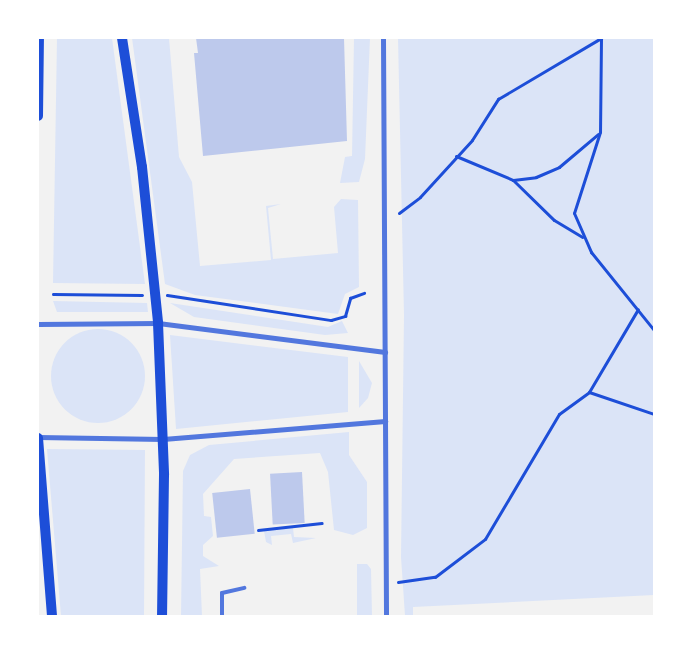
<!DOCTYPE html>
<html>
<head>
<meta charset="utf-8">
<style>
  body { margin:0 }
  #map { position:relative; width:692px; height:654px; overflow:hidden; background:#f2f2f2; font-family:Quicksand,sans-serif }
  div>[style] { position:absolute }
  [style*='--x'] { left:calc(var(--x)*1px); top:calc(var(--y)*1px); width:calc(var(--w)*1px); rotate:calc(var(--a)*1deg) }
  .green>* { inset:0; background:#dbe4f7 }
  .round { border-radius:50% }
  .building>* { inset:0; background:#bdc9ec; transform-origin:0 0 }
  .path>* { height:3px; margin:-1.5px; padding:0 1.5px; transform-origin:1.5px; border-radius:1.5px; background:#1d4ed8 }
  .service>* { height:4px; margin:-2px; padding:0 2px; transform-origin:2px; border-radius:2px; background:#5277de }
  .minor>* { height:5px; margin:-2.5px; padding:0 2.5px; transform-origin:2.5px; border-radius:2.5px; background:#5277de }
  .secondary>* { height:10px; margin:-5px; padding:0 5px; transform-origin:5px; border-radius:5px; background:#1d4ed8 }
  span { translate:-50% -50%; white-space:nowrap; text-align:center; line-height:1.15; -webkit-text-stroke:4px #fff; paint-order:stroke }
  .frame { position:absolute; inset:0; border:39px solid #fff; pointer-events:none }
</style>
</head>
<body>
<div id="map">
  <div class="green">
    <i style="clip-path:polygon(57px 38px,112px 38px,145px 284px,53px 283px)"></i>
    <i style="clip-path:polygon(132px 38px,169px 38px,179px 157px,192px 182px,200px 266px,271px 260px,266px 206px,281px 204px,268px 208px,273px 259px,338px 253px,334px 207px,341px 199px,358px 200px,359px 287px,345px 294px,338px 314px,195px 295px,165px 284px)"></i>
    <i style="clip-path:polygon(354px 38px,370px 38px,365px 159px,359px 182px,340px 183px,345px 157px,352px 156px)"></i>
    <i style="clip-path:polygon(398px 38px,654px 38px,654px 595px,413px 607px,413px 616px,405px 616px,401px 557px,404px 315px)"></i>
    <i style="clip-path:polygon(53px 301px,147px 303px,148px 312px,57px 312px)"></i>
    <i style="clip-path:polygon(170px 303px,328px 327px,342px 321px,348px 333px,325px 335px,194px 317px)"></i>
    <i class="round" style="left:51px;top:329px;width:94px;height:94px"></i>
    <i style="clip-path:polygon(170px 335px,348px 357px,348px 412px,176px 429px)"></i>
    <i style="clip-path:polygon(359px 361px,372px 383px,368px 398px,359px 408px)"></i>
    <i style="clip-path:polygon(349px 432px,349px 455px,367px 482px,367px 528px,353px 535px,334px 530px,328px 472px,320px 453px,234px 459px,203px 494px,204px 516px,211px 517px,213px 536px,203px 545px,203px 556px,219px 566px,200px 569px,202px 616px,181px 616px,183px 471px,190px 455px,209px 445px)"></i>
    <i style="clip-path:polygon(47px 449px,145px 450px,144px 616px,61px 616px)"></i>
    <i style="clip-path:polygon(293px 528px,294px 537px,316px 538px,293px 543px,291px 534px,271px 536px,272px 545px,266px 542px,264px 531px)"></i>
    <i style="clip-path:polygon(357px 564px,367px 564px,371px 569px,372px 616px,357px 616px)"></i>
  </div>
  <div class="building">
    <i style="clip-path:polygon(196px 38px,344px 38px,347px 141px,203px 156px,194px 53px,198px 53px)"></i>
    <i style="left:302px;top:472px;width:51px;height:32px;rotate:87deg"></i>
    <i style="left:250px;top:489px;width:45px;height:38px;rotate:84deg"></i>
  </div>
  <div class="path">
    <i style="--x:601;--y:38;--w:94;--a:90.6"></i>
    <i style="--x:600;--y:132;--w:85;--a:107.8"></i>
    <i style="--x:574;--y:213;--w:43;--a:66.4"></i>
    <i style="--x:591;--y:252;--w:100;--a:51.1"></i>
    <i style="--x:456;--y:156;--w:62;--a:22.8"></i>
    <i style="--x:513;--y:180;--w:57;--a:44.3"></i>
    <i style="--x:554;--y:220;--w:33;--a:31"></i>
    <i style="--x:513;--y:180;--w:23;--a:-7"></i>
    <i style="--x:536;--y:177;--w:25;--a:-23"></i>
    <i style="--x:559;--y:167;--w:51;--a:-40.2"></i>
    <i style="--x:399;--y:213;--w:26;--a:-37"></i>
    <i style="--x:420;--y:197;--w:77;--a:-47.6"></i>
    <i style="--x:472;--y:140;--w:49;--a:-57.6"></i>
    <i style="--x:498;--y:99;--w:120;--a:-30.6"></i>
    <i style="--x:53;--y:294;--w:89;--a:0.6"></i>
    <i style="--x:167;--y:295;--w:166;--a:8.7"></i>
    <i style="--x:331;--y:320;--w:15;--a:-16"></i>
    <i style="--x:345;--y:316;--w:19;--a:-74"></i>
    <i style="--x:350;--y:298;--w:15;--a:-20"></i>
    <i style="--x:589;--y:392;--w:69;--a:18.7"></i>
    <i style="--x:258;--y:530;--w:64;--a:-6.2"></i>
    <i style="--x:398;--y:582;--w:37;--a:-8"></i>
    <i style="--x:435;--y:577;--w:63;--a:-37.2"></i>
    <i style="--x:485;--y:539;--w:145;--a:-59.4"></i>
    <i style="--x:559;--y:414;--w:37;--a:-36"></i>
    <i style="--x:589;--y:392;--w:96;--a:-59.4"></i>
  </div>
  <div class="service">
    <i style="--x:222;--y:616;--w:23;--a:-90"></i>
    <i style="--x:222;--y:593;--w:23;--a:-13"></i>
  </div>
  <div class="minor">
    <i style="--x:383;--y:38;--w:578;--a:89.7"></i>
    <i style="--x:38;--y:324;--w:120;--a:-0.5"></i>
    <i style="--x:158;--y:323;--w:229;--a:7.3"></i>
    <i style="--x:38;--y:437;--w:125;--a:0.9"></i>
    <i style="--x:163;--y:439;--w:223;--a:-4.6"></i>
  </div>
  <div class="secondary">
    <i style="--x:122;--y:38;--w:131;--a:81.2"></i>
    <i style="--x:142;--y:167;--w:157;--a:84.1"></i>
    <i style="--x:158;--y:323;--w:152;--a:87.7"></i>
    <i style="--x:164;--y:475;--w:141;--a:90.8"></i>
    <i style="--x:38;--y:116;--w:78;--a:-89.3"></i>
    <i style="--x:38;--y:438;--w:179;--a:85.5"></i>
  </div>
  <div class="frame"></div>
</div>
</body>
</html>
